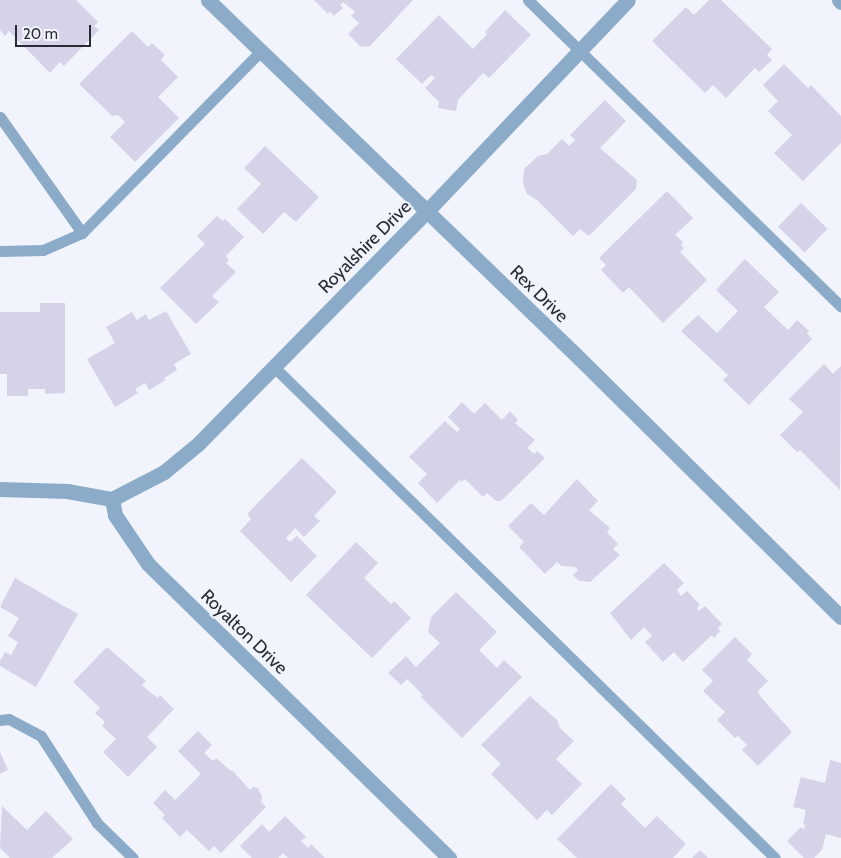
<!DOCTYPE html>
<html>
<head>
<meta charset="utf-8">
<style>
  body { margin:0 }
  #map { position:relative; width:841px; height:858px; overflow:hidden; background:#f1f4fd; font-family:Cabin,sans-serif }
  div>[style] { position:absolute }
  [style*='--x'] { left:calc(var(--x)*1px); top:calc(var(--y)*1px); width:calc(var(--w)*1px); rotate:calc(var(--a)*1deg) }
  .building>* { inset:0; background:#d6d3e9; transform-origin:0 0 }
  .lane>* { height:11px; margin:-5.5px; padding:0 5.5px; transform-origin:5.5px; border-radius:5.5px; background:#8babc9 }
  .street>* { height:15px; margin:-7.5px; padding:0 7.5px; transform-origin:7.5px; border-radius:7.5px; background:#8babc9 }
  span { translate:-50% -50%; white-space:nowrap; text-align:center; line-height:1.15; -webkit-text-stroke:4px #f1f4fd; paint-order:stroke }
  .street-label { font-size:18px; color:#282b33 }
  .scale { position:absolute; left:15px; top:25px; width:76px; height:22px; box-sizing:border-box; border:2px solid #282b33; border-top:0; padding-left:6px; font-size:15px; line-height:18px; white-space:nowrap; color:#282b33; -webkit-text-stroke:4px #f1f4fd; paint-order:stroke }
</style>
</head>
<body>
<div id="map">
  <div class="building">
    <i style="clip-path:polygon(0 0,76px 0,98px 22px,94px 26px,99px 30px,64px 66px,60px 62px,50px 73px,9px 31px,5px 36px,0 30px)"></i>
    <i style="clip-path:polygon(314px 0,413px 0,370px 46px,361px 47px,348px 34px,359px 23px,351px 16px,355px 12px,343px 2px,340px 5px,343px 8px,334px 16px,330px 11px,328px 14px)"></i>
    <i style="clip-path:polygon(709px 0,721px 0,772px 49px,767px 55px,772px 60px,759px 72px,755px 68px,726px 98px,713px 85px,705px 93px,652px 41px,686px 7px,694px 15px)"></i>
    <i style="clip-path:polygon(505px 10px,531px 35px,489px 78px,483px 73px,458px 100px,456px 111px,438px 108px,439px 102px,425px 88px,435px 78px,431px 75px,422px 84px,396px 59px,439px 15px,473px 49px,487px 34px,485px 32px)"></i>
    <i style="clip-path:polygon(132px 31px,148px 47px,152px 43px,165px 55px,161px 60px,178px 77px,158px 97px,179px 118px,135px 162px,110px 137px,125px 122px,118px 115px,112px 116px,79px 84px)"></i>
    <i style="clip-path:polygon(784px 64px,808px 88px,811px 85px,841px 116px,841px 143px,803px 181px,774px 153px,792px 135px,768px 111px,778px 101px,763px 85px)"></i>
    <i style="clip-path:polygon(605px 100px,626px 121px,600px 148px,637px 180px,636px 189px,589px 236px,580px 229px,573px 236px,537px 200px,527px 194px,523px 183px,524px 169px,538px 156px,547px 154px,562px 139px,569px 146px,575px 140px,570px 135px)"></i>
    <i style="clip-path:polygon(265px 146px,319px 197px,296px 222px,284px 212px,263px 234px,237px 209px,261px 184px,244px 168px)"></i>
    <i style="clip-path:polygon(667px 191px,693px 218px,675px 235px,683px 242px,681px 245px,684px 248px,680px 252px,707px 280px,663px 323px,629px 287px,623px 293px,601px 270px,606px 265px,599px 258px)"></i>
    <i style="left:801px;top:203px;width:37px;height:33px;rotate:44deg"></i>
    <i style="clip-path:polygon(217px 216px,223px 221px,225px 219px,244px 237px,226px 256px,229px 260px,226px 263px,236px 272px,212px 296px,219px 302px,196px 324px,160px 288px,205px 244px,197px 236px)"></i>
    <i style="clip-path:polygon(745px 259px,779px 292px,764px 307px,788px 330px,797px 320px,809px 331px,807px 333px,812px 339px,749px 405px,723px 380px,728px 375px,681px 331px,698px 315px,717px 333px,738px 311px,716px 290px)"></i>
    <i style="clip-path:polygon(40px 303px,65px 303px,65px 393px,45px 394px,45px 389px,28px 389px,28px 396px,7px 396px,7px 374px,0 374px,0 312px,40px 312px)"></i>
    <i style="clip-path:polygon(166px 311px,191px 354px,174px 364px,177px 370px,164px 378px,166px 380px,149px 390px,145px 383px,135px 389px,138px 393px,115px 407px,87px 359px,115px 343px,106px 327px,132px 312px,137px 320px,146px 314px,149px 320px)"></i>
    <i style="clip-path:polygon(824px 364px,833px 374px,841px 366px,840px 490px,800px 450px,797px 452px,780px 435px,803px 412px,789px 399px)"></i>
    <i style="clip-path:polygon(462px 402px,474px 414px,485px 403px,502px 420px,510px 411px,518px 420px,515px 423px,535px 440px,527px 448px,534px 454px,537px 451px,545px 458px,501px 501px,496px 501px,487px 493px,483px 497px,465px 479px,461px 482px,460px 480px,437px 503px,418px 483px,427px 474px,409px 457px,445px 421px,457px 432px,460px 429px,448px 417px)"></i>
    <i style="clip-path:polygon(302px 458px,337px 492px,314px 516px,320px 521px,304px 537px,295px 528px,286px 538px,290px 542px,297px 536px,317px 556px,291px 582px,240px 531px,251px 519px,247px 514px)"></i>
    <i style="clip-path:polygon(577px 479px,598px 501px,589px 510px,610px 528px,607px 532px,618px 544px,613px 549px,620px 555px,590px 582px,579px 581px,573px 575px,578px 570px,575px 567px,561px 566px,557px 562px,545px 574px,519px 547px,524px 542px,508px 526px,531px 503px,544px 515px)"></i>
    <i style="clip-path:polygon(356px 542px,378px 563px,364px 578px,391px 604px,394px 601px,411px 618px,372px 658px,306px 595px)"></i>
    <i style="clip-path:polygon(664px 563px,684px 583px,677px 590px,681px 596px,687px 591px,700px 605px,697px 608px,699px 611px,705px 606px,722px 624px,718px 628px,720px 631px,714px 638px,712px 635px,683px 662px,674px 652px,663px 662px,645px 642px,652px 636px,644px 627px,631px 640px,610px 613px)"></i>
    <i style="clip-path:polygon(15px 578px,78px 614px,36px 687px,0 666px,0 661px,5px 652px,11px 655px,18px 642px,8px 636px,19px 618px,0 607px)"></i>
    <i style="clip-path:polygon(456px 592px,497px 632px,479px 650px,497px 668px,504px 660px,522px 677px,462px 738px,421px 697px,423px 695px,407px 679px,401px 685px,388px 673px,406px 656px,416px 667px,440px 643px,428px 632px,431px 617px)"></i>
    <i style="clip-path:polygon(735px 637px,752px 654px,747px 660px,768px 681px,758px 691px,760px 696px,792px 732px,758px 766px,742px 750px,747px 745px,738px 736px,735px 738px,717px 720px,725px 712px,703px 691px,713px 681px,702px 670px)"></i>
    <i style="clip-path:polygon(107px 647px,146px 681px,142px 685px,151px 693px,158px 698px,160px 695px,174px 709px,147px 737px,157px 747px,128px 777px,103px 752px,116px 739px,102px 726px,105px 722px,95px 713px,100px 708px,73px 682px)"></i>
    <i style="clip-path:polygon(530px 696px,557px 720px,560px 728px,574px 741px,556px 759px,582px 784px,552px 815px,547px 810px,537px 820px,491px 774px,501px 764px,481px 745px)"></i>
    <i style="clip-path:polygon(198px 731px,212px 745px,204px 753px,213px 761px,216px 758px,231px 771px,232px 770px,250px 790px,253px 787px,258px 788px,262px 797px,261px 802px,266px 807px,221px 853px,214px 846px,209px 851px,187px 830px,180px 837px,162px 818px,165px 815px,153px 803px,165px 790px,175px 800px,201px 774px,178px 751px)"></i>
    <i style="clip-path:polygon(0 752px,8px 770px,0 774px)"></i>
    <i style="clip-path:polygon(830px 760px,841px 763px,841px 838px,826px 834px,822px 850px,814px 858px,804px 858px,787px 841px,801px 827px,804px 830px,805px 825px,803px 824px,806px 810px,793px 807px,801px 777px,825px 783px)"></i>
    <i style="clip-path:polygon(611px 784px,626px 799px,621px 804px,645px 828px,657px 816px,686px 844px,673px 858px,577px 858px,557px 839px)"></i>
    <i style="clip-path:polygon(2px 806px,27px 830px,46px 811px,73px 839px,52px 858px,10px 858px,0 848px)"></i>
    <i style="clip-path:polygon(285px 816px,306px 837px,301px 841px,308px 848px,311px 844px,325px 858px,288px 858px,283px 853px,278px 858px,252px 858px,240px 846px,262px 824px,269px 832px)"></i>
    <i style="clip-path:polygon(700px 850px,708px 858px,692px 858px)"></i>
  </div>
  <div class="lane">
    <i style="--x:528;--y:0;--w:438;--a:44.4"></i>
    <i style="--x:0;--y:117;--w:142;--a:54.7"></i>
    <i style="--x:0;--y:251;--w:43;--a:-1.3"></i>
    <i style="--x:43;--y:250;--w:43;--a:-23.6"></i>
    <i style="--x:82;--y:233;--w:255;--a:-45.5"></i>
    <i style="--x:274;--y:367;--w:701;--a:44.42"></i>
    <i style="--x:0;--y:720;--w:9;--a:-6"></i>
    <i style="--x:9;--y:719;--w:36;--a:28"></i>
    <i style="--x:41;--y:736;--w:103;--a:57.2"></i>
    <i style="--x:97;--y:823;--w:50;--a:44.2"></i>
  </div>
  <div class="street">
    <i style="--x:208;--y:0;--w:510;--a:43.97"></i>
    <i style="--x:575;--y:354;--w:374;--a:44.7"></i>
    <i style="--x:839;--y:0;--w:3;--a:45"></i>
    <i style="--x:0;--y:489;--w:67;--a:1.7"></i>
    <i style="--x:67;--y:491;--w:46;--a:10.1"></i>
    <i style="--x:112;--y:499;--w:59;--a:-27.4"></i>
    <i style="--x:164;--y:472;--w:44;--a:-39.5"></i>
    <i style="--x:198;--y:444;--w:327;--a:-45.5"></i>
    <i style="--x:427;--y:211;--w:291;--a:-46.4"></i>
    <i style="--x:112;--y:499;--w:16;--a:79"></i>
    <i style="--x:115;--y:515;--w:59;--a:56"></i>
    <i style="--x:148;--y:564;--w:421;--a:44.3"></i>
  </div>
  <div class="street-label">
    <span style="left:365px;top:247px;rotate:-45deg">Royalshire Drive</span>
    <span style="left:539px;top:294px;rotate:44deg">Rex Drive</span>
    <span style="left:244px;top:632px;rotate:44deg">Royalton Drive</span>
  </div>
  <div class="scale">20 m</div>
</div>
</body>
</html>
